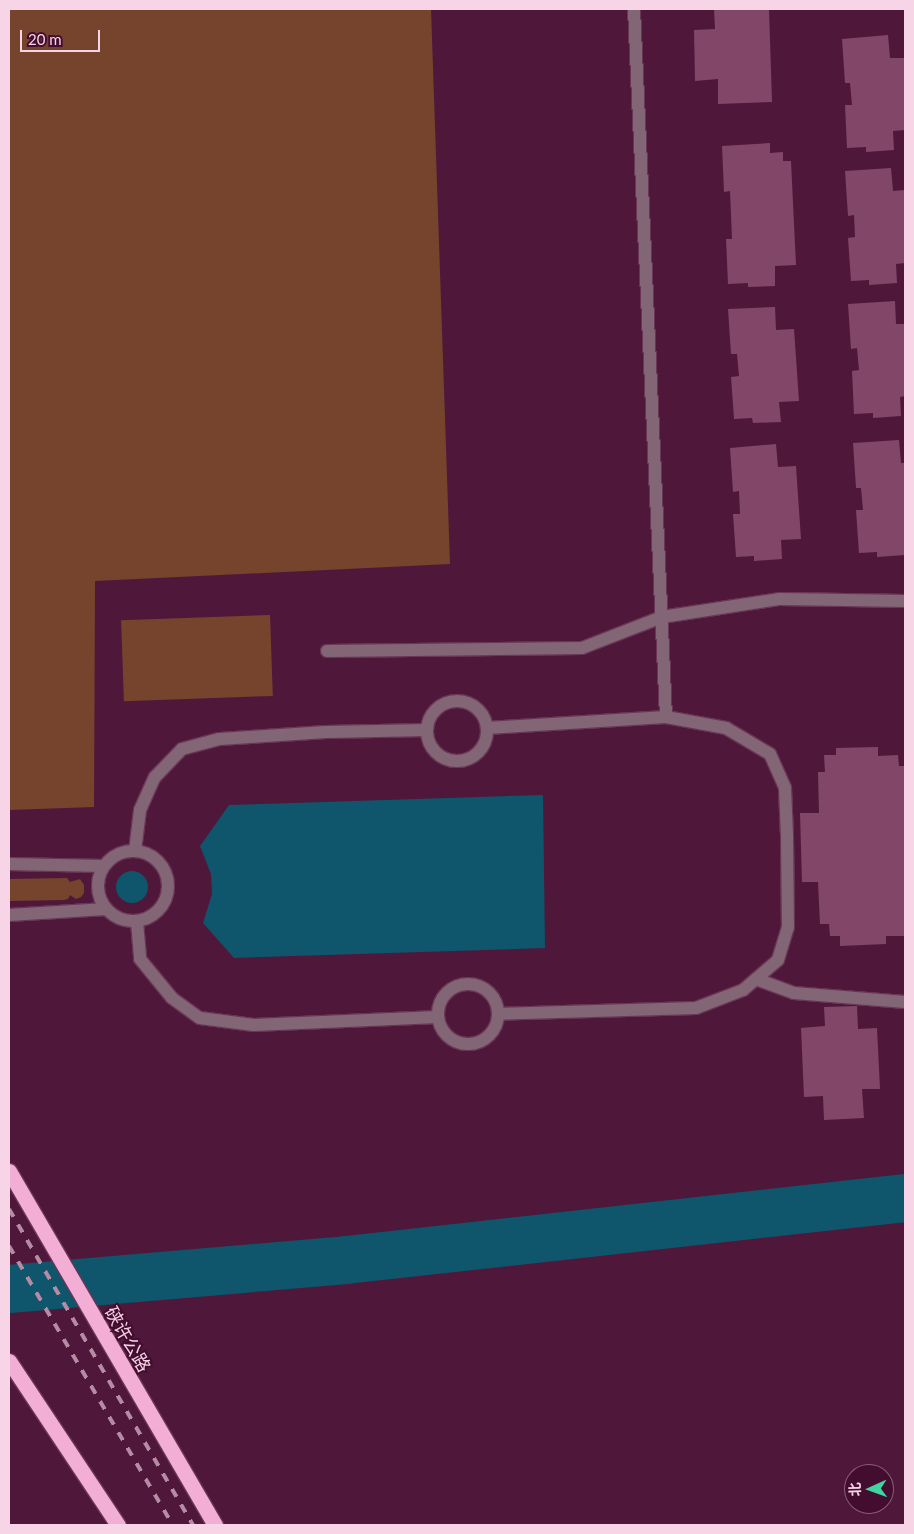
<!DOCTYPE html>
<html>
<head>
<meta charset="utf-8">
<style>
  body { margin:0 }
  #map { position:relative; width:914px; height:1534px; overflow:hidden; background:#4f183b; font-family:Lato,"Noto Sans SC",sans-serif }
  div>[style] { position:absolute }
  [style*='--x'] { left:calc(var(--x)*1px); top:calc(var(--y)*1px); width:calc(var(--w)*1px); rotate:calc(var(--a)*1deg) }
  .green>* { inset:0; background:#76442d; transform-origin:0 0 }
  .water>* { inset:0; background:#0f556b }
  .round { border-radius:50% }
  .river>* { height:48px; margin:-24px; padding:0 24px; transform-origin:24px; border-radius:24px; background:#0f556b }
  .building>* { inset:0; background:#824669 }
  .roads { filter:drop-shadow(1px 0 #6a3656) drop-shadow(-1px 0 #6a3656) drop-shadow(0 1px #6a3656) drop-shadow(0 -1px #6a3656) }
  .minor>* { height:12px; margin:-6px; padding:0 6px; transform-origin:6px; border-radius:6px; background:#826675 }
  .minor>.ring { margin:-6px; padding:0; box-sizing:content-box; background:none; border:12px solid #826675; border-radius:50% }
  .highway>* { height:15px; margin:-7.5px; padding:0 7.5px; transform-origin:7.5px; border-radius:7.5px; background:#f2aed4 }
  .rail>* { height:4px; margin-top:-2px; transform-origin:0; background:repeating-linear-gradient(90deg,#b68ca4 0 9px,transparent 0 18px) }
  span { translate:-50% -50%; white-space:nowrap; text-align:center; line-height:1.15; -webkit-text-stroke:4px #430d30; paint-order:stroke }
  .street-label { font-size:18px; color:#f7d4e6 }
  .frame { position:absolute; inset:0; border:10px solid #f7d4e6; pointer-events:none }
  .north { position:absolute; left:844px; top:1464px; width:50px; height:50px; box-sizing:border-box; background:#430d30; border:1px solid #8b5d79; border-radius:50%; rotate:268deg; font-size:14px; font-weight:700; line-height:20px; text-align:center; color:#f7d4e6 }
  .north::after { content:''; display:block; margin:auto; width:18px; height:22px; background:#42d4a0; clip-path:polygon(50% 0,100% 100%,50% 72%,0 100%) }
  .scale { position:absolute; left:20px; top:30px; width:80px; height:22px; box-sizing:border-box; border:2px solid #f7d4e6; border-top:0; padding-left:6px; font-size:15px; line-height:18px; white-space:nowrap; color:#f7d4e6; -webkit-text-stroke:4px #430d30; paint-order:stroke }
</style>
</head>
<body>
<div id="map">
  <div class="green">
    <i style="clip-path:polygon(9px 9px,431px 9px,450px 564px,95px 581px,94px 807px,9px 810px)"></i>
    <i style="left:270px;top:615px;width:81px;height:149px;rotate:88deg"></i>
    <i style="clip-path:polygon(67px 878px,70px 882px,80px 879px,84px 885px,84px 893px,81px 897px,76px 899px,70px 895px,68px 899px,64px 900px,9px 901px,9px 879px)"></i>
  </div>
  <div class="water">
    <i style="clip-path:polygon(543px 795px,545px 948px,234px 958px,203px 923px,212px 894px,211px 874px,200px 846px,229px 805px)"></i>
    <i class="round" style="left:116px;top:871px;width:32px;height:32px"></i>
  </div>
  <div class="river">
    <i style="--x:9;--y:1289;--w:338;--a:-4.9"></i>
    <i style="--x:346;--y:1260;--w:562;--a:-6.33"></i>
  </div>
  <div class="building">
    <i style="clip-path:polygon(714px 9px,769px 9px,772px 102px,718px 104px,718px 79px,695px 81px,694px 30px,715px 29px)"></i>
    <i style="clip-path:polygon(888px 35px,890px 58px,905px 58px,905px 130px,893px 131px,894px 150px,866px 152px,866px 147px,847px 148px,845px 105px,852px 105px,850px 83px,845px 83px,842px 39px)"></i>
    <i style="clip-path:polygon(770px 143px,770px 153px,783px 152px,783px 161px,791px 161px,796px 265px,775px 266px,775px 286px,748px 287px,748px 283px,728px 284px,726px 239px,732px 239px,730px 191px,724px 192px,722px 146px)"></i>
    <i style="clip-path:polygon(891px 168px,893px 191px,905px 190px,905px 263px,896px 264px,897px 283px,869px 285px,869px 280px,851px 281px,848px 238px,855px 237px,854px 215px,848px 216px,845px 171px)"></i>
    <i style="clip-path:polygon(895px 301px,896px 324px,905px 324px,905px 396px,900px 397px,901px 416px,873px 418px,873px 413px,854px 414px,852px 371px,859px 370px,857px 348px,851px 349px,848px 304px)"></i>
    <i style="clip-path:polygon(775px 307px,776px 330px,794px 329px,799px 401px,779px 402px,781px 422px,753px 423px,752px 418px,734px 419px,731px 377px,739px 376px,737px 354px,731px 354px,728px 309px)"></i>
    <i style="clip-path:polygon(899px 440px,901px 463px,905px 463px,905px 555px,877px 557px,877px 552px,859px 553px,856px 510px,863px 510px,861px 488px,856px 488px,853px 443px)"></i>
    <i style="clip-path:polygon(776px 444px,778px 467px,796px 466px,801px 539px,781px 540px,782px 559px,754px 561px,754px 556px,736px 557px,733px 514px,740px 514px,739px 491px,733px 492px,730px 448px)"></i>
    <i style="clip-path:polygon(878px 747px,878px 756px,898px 755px,899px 766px,905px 766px,904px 936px,886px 936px,886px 944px,840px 946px,840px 936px,830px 936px,829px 924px,820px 924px,818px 882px,802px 882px,800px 813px,819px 813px,818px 772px,825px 772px,824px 755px,836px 755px,836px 748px)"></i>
    <i style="clip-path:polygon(857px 1006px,858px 1029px,877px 1028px,880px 1089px,862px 1089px,864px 1118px,824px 1120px,823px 1096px,804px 1097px,801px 1028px,825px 1026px,824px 1007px)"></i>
  </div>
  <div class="roads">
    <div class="minor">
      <i style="--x:634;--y:9;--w:709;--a:87.41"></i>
      <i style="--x:327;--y:651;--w:255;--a:-0.7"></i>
      <i style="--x:582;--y:648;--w:86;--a:-21.2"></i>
      <i style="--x:662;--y:617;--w:118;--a:-8.7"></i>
      <i style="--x:779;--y:599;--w:126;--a:0.9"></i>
      <i class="ring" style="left:427px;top:701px;width:48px;height:48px"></i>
      <i style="--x:487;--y:728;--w:179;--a:-3.5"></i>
      <i style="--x:666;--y:717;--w:61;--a:10.4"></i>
      <i style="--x:726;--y:728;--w:51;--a:30.6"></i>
      <i style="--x:770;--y:754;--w:37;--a:66"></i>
      <i style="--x:785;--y:788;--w:48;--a:87.6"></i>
      <i style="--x:787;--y:836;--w:91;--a:89.4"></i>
      <i style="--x:788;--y:927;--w:34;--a:107"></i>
      <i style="--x:778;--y:960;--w:46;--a:139.4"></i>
      <i style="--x:743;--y:990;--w:50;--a:159"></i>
      <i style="--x:696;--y:1008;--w:198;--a:178.3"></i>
      <i class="ring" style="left:98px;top:851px;width:58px;height:58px"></i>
      <i style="--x:135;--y:851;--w:41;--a:-83"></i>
      <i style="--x:140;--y:810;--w:36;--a:-66"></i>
      <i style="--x:155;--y:777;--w:39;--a:-46"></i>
      <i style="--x:182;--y:749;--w:39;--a:-15"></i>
      <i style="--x:220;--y:739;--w:106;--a:-3.8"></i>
      <i style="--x:326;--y:732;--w:101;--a:-1.1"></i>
      <i style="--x:9;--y:864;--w:95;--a:1.2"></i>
      <i style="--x:9;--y:915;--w:97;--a:-3.5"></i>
      <i style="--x:137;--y:922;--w:37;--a:85"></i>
      <i style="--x:140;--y:959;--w:50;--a:50.6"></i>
      <i style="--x:172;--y:998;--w:34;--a:36"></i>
      <i style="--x:200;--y:1018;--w:54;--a:7.4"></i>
      <i style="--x:254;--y:1025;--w:184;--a:-2.5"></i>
      <i style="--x:756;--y:979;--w:40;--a:20.2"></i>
      <i style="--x:794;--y:993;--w:111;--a:4.6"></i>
      <i class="ring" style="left:438px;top:984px;width:48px;height:48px"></i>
    </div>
    <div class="highway">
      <i style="--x:9;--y:1171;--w:410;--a:59.8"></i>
      <i style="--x:9;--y:1361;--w:197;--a:56.4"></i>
    </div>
  </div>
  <div class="rail">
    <i style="--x:9;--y:1209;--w:366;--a:59.8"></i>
    <i style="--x:9;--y:1246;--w:324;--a:59.6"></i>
  </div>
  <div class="street-label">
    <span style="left:128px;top:1339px;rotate:60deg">硖许公路</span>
  </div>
  <div class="frame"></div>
  <div class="north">北</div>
  <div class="scale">20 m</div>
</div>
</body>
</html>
